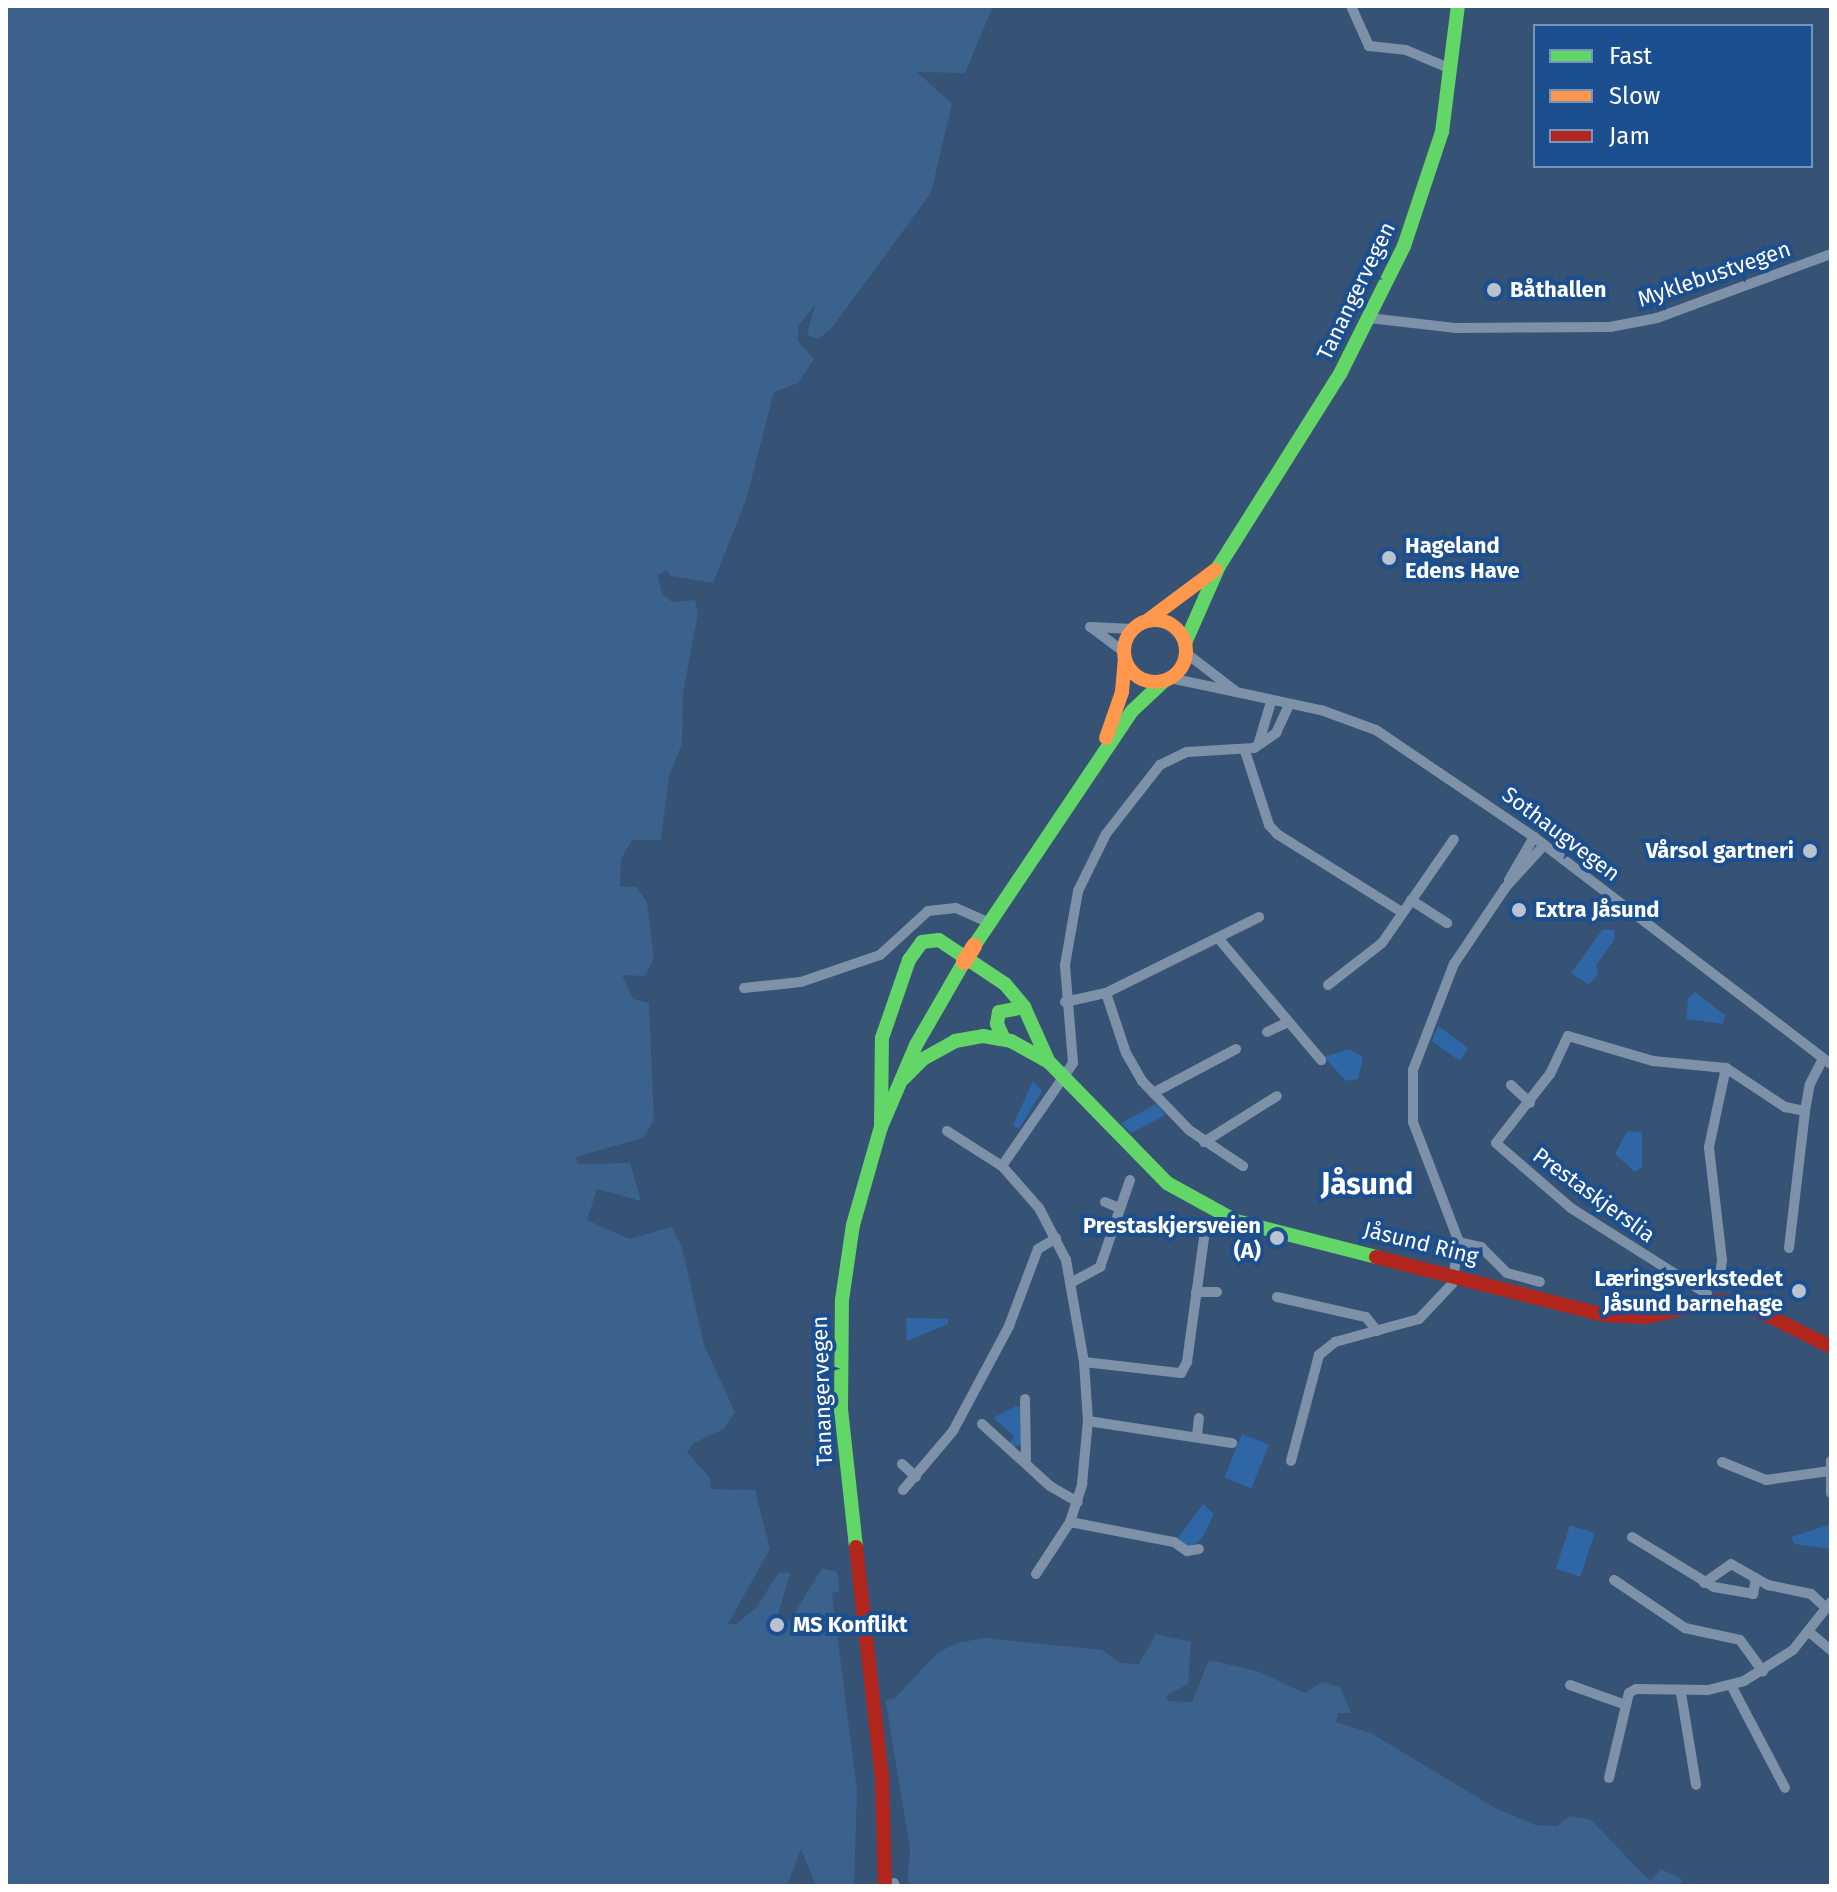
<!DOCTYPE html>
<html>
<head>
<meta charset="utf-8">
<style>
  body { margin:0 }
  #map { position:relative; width:1837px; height:1892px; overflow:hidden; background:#365274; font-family:"Fira Sans",sans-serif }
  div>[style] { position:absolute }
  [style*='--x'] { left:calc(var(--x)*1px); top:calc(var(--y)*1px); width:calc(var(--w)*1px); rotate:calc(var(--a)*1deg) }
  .green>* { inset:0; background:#2f66a5; transform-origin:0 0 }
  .water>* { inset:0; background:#3b618d }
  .pier>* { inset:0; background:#365274 }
  .street>* { height:10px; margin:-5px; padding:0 5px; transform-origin:5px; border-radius:5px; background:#7d92a8 }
  .fast>* { height:14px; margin:-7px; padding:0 7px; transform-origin:7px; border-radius:7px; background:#63d668 }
  .slow>* { height:14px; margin:-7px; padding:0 7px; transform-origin:7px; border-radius:7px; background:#ff974d }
  .slow>.ring { margin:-7px; padding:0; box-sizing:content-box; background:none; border:14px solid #ff974d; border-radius:50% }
  .jam>* { height:14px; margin:-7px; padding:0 7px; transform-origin:7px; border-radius:7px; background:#b3261e }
  .slow-bridge>* { height:16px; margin:-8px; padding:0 8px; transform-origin:8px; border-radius:8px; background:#ff974d }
  .dots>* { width:22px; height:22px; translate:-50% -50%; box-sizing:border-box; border:4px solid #1b4f8f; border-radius:50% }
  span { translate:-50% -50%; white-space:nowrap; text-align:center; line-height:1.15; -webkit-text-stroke:8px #1b4f8f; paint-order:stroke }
  .street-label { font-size:22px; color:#fff }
  .poi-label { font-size:22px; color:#fff; font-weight:700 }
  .left { translate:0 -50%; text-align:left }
  .right { translate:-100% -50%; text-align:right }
  .district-label { font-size:30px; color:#fff; font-weight:700 }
  .frame { position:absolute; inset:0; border:8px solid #fff; pointer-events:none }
  .legend { position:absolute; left:1533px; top:24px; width:280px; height:144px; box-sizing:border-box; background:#1b4f8f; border:2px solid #7695bc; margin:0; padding:10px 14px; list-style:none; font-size:24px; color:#fff }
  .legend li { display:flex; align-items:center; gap:16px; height:40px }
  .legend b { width:40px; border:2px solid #7695bc }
</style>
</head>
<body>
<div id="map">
  <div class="green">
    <i style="clip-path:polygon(1603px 929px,1614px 930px,1615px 939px,1596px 965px,1598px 974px,1589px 985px,1571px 973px)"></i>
    <i style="clip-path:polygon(1695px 992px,1725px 1015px,1723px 1024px,1686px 1019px,1688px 999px)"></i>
    <i style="clip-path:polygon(1438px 1026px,1468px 1048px,1460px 1061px,1432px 1041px)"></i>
    <i style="clip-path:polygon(1350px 1049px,1363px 1057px,1358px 1079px,1346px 1081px,1324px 1057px)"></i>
    <i style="clip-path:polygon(1033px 1081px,1042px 1091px,1019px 1129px,1013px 1125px)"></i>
    <i style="clip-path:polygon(1156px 1104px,1166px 1115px,1131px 1133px,1121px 1123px)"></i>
    <i style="clip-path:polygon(1627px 1131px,1642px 1132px,1642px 1167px,1635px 1172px,1615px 1154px)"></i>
    <i style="clip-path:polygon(906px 1318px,948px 1319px,948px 1324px,907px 1341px)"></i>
    <i style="clip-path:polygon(1016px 1406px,1023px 1408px,1024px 1442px,1013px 1448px,1009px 1444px,1014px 1436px,993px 1418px)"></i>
    <i style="left:1242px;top:1434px;width:29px;height:47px;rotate:22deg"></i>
    <i style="clip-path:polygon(1203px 1504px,1214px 1514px,1202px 1538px,1190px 1548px,1177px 1539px)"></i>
    <i style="clip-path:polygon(1831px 1524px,1831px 1549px,1794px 1544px,1791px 1537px)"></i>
    <i style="left:1570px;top:1525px;width:26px;height:46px;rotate:18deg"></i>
  </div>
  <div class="water">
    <i style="clip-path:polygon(6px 6px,993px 6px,965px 73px,917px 72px,952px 104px,931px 193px,831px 329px,818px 339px,807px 335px,815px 305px,798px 326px,798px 341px,814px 359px,798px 383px,774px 392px,746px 500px,713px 583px,671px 576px,666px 570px,658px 575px,662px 594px,672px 602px,695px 600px,698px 614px,683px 693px,682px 744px,669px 776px,661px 840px,632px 840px,621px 859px,620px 887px,636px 887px,647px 902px,654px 959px,644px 976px,622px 975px,633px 999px,649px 1003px,654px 1120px,643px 1138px,575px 1157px,578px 1164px,630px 1163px,641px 1201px,597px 1189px,587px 1220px,629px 1239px,672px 1227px,682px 1247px,704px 1345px,735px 1412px,724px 1429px,694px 1443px,687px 1452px,710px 1478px,711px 1489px,755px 1490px,770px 1549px,728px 1624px,736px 1624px,756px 1608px,779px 1572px,790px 1573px,777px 1618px,790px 1621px,822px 1568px,837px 1572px,866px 1799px,859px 1886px,816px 1886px,801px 1849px,787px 1886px,6px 1886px)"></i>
    <i style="clip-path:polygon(1156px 1634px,1191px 1642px,1188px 1684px,1166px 1696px,1169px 1701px,1192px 1702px,1209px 1660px,1257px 1671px,1305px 1693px,1322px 1682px,1340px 1687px,1351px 1713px,1338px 1713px,1336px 1722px,1371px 1733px,1495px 1808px,1535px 1825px,1557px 1826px,1570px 1816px,1591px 1820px,1650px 1881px,1661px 1869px,1683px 1880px,1679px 1886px,909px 1886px,885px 1700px,894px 1699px,937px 1653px,957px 1643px,984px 1638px,1102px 1650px,1120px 1663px,1139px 1664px)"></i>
  </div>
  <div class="pier">
    <i style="clip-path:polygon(845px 1590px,870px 1798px,863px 1886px,854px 1886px,857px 1791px,832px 1593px)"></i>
    <i style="clip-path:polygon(885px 1696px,910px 1850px,907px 1886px,881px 1701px)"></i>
  </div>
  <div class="street">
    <i style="--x:1351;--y:6;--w:44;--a:65.8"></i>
    <i style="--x:1369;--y:46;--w:37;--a:6"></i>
    <i style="--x:1406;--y:50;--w:49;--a:22.9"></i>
    <i style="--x:1369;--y:318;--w:88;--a:6.6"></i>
    <i style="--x:1456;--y:328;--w:154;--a:-0.4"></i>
    <i style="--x:1610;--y:327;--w:48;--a:-10.8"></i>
    <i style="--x:1657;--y:318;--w:185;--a:-20.2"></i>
    <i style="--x:1090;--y:627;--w:43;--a:2.7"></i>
    <i style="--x:1092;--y:628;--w:40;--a:37"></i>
    <i style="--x:1186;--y:653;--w:61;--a:37.6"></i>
    <i style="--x:1170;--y:678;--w:154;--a:12"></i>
    <i style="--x:1321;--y:710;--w:59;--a:20"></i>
    <i style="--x:1376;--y:730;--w:191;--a:34.1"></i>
    <i style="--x:1534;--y:837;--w:374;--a:37.4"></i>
    <i style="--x:1259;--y:742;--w:42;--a:-73.3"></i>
    <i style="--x:1245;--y:751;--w:78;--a:72"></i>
    <i style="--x:1269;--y:825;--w:12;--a:48"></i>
    <i style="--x:1277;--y:834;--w:147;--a:32"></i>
    <i style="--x:1509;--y:880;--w:50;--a:-59.8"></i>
    <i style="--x:1411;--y:900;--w:43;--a:32.6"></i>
    <i style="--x:1218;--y:938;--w:160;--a:49.8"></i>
    <i style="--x:1328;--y:985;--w:68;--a:-37.9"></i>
    <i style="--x:1382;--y:943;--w:126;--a:-55.3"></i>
    <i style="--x:744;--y:988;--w:57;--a:-6"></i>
    <i style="--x:801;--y:982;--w:83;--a:-18.9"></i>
    <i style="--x:880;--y:955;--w:65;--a:-42.5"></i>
    <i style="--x:928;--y:911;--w:28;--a:-6"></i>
    <i style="--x:956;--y:908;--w:36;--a:24"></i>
    <i style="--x:1106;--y:993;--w:63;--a:71.6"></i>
    <i style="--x:1126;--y:1053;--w:32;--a:60"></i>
    <i style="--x:1142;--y:1081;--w:68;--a:46.2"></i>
    <i style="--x:1189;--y:1130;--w:65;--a:33.7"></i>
    <i style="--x:1065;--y:1002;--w:42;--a:-12.4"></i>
    <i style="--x:1106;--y:993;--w:171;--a:-26.4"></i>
    <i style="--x:1267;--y:1032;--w:23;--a:-25"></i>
    <i style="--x:1511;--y:1085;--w:26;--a:43"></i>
    <i style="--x:1153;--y:1093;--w:94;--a:-27.9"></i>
    <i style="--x:947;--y:1131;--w:65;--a:32.5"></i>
    <i style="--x:1204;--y:1142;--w:86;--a:-32.2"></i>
    <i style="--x:1105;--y:1202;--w:15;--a:23"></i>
    <i style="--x:1459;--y:1242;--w:23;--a:13"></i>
    <i style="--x:1481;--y:1247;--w:37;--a:45"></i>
    <i style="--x:1507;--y:1273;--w:34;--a:15"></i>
    <i style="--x:1789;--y:1248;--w:138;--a:-83.3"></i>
    <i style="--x:1805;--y:1111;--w:27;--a:-80"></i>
    <i style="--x:1810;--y:1084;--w:29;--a:-63"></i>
    <i style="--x:1074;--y:1281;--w:30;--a:-28"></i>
    <i style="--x:1100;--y:1267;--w:92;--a:-71"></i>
    <i style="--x:1719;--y:1284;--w:24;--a:-83"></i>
    <i style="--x:1722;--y:1260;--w:114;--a:-96.6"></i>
    <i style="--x:1709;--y:1147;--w:81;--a:-77.9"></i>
    <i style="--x:1196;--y:1292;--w:21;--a:0"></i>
    <i style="--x:1277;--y:1297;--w:91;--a:12.7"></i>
    <i style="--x:1366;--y:1317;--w:18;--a:52"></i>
    <i style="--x:1709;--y:1302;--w:8;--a:-104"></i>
    <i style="--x:1707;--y:1294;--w:161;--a:-147.7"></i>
    <i style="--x:1571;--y:1208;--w:99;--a:-139.1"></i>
    <i style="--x:1496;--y:1143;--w:88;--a:-52"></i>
    <i style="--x:1550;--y:1074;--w:42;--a:-64.7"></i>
    <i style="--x:1568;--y:1036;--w:89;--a:16.4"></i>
    <i style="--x:1653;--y:1061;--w:73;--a:5.5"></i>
    <i style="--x:1726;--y:1068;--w:71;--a:33.5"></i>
    <i style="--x:1785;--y:1107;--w:20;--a:11"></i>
    <i style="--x:1084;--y:1362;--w:98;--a:6.5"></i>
    <i style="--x:1181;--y:1373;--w:13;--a:-61"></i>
    <i style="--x:1187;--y:1362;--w:125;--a:-82.2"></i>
    <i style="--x:1025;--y:1399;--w:63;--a:89.1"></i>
    <i style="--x:1088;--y:1421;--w:146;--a:8.7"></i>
    <i style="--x:982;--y:1424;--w:92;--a:42.4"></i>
    <i style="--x:1050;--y:1486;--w:32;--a:30"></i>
    <i style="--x:1197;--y:1436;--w:18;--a:-84"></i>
    <i style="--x:1291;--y:1461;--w:110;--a:-75.2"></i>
    <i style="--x:1319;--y:1355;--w:21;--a:-39"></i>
    <i style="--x:1335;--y:1342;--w:87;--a:-15.3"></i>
    <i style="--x:1419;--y:1319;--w:48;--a:-46.7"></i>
    <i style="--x:1452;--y:1284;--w:43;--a:-80.5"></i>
    <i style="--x:1459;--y:1242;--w:129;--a:-111"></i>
    <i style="--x:1413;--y:1122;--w:52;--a:-90"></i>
    <i style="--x:1413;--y:1070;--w:114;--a:-68.9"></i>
    <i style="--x:1454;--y:964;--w:92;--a:-56.1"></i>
    <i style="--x:1505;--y:888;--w:58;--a:-47.8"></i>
    <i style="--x:1831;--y:1461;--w:32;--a:90"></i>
    <i style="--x:1722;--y:1462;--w:48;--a:22.2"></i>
    <i style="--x:1766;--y:1480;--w:64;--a:-8.1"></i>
    <i style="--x:902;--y:1464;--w:19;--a:43"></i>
    <i style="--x:903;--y:1490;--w:77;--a:-49.7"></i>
    <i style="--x:953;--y:1431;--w:119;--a:-61.9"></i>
    <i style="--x:1009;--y:1326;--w:82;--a:-69.4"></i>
    <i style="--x:1038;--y:1249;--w:21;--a:-31"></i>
    <i style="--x:1070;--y:1522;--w:106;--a:10.9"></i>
    <i style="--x:1174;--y:1542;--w:16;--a:35"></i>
    <i style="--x:1187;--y:1551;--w:12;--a:-9"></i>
    <i style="--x:1632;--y:1537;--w:96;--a:31.4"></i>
    <i style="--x:1714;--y:1587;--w:40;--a:10"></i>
    <i style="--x:1753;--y:1594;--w:16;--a:-79"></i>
    <i style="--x:1036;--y:1574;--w:62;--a:-56.8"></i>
    <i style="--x:1070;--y:1522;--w:40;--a:-72"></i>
    <i style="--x:1082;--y:1484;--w:63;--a:-84.6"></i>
    <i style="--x:1088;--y:1421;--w:59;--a:-93.9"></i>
    <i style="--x:1084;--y:1362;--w:104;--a:-100"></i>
    <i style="--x:1066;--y:1260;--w:59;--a:-117.4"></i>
    <i style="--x:1039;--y:1208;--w:56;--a:-131.4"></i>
    <i style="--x:1002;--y:1166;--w:125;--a:-55.4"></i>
    <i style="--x:1073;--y:1063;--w:98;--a:-94.7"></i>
    <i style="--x:1065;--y:965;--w:75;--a:-80"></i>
    <i style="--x:1078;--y:891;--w:64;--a:-63.8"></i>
    <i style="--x:1106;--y:834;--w:88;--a:-52"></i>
    <i style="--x:1160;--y:765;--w:30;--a:-26"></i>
    <i style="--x:1187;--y:752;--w:67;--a:-3.4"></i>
    <i style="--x:1254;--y:748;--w:27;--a:-34"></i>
    <i style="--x:1276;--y:733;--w:31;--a:-65"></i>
    <i style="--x:1614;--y:1580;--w:86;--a:34.1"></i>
    <i style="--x:1685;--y:1628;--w:56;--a:12.3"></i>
    <i style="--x:1740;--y:1640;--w:39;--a:54"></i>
    <i style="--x:1704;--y:1583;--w:33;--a:-35"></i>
    <i style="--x:1731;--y:1564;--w:43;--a:29.6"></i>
    <i style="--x:1768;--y:1585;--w:44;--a:11.8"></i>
    <i style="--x:1811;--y:1594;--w:21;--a:43"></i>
    <i style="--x:1808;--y:1631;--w:30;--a:40"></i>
    <i style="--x:1570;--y:1685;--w:56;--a:19.7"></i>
    <i style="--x:1731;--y:1685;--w:116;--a:62.3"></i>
    <i style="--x:1681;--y:1693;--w:93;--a:80.7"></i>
    <i style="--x:1609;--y:1778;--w:87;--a:-76.8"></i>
    <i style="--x:1629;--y:1693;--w:8;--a:-30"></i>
    <i style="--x:1636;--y:1689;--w:72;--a:0.8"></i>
    <i style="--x:1708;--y:1690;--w:37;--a:-14"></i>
    <i style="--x:1744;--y:1681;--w:58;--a:-32.3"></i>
    <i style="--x:1793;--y:1650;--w:61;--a:-51.6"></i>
    <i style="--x:894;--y:1883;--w:3;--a:72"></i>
  </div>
  <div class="fast">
    <i style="--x:1185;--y:643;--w:84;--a:-66.2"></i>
    <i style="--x:1219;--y:566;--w:229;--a:-57.8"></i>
    <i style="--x:1341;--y:372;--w:141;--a:-63.4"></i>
    <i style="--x:1404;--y:246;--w:120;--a:-71.6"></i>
    <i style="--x:1442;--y:132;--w:127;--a:-82.8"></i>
    <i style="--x:974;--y:946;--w:283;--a:-56.1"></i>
    <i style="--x:1132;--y:711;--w:44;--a:-43.2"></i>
    <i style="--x:1004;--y:1039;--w:17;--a:-115"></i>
    <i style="--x:997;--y:1024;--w:12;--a:-81"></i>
    <i style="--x:999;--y:1012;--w:25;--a:-11"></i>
    <i style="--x:904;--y:1078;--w:27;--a:-45"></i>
    <i style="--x:923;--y:1059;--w:37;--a:-29"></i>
    <i style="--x:955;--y:1041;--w:28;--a:-10"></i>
    <i style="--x:983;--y:1036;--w:28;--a:10"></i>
    <i style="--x:1011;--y:1041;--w:43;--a:28.9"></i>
    <i style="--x:1049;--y:1062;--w:169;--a:45.7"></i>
    <i style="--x:1167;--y:1183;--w:79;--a:28.8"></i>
    <i style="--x:1236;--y:1221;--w:145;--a:14.4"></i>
    <i style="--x:881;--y:1127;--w:89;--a:-89.4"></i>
    <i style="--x:882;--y:1038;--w:83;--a:-70.9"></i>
    <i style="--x:909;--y:960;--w:22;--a:-54"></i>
    <i style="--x:922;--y:942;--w:17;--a:-7"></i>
    <i style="--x:939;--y:940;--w:79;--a:33.7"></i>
    <i style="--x:1005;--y:984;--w:30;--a:50"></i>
    <i style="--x:1024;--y:1007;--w:56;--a:65.7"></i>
    <i style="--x:856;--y:1547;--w:138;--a:-96.2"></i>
    <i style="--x:841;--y:1410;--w:110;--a:-89.5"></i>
    <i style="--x:842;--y:1300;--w:76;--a:-81.7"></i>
    <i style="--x:853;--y:1225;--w:102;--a:-74.1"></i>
    <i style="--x:881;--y:1127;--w:89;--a:-66.9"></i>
    <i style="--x:916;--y:1045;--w:96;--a:-60"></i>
  </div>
  <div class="slow">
    <i class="ring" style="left:1124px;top:620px;width:48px;height:48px"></i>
    <i style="--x:1148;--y:620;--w:84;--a:-36.7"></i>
    <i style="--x:1106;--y:738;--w:49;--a:-70.8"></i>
    <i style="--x:1122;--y:692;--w:32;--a:-85"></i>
  </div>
  <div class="jam">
    <i style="--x:1376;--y:1257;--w:235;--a:14.3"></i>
    <i style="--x:1604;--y:1315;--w:42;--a:2.7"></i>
    <i style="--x:1646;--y:1317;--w:72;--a:-12.9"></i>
    <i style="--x:1716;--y:1301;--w:29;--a:6"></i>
    <i style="--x:1745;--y:1304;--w:96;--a:26.6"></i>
    <i style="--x:856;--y:1547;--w:233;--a:83.6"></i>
    <i style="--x:882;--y:1779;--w:107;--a:88.4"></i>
  </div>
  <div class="slow-bridge">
    <i style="--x:964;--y:962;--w:19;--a:-58"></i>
  </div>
  <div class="dots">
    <i style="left:1494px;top:290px;background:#b9c2ce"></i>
    <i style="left:1389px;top:558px;background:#b9c2ce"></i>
    <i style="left:1810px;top:851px;background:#b9c2ce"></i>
    <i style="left:1519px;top:910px;background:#b9c2ce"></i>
    <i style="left:1277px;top:1238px;background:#b9c2ce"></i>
    <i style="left:1799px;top:1291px;background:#b9c2ce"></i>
    <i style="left:777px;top:1625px;background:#b9c2ce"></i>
  </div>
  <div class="street-label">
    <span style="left:1714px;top:274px;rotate:-19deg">Myklebustvegen</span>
    <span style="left:1356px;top:291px;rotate:-64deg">Tanangervegen</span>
    <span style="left:1561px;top:834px;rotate:37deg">Sothaugvegen</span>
    <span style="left:1594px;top:1195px;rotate:36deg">Prestaskjerslia</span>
    <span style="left:1421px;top:1243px;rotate:14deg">Jåsund Ring</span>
    <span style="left:822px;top:1391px;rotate:-92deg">Tanangervegen</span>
  </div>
  <div class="poi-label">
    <span class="left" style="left:1510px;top:290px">Båthallen</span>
    <span class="left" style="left:1405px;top:558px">Hageland<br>Edens Have</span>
    <span class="right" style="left:1794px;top:851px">Vårsol gartneri</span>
    <span class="left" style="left:1535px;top:910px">Extra Jåsund</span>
    <span class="right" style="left:1261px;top:1238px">Prestaskjersveien<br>(A)</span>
    <span class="right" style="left:1783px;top:1291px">Læringsverkstedet<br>Jåsund barnehage</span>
    <span class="left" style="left:793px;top:1625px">MS Konflikt</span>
  </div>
  <div class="district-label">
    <span style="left:1367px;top:1184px">Jåsund</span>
  </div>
  <div class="frame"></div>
  <ul class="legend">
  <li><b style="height:10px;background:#63d668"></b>Fast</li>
  <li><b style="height:10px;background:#ff974d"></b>Slow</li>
  <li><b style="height:10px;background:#b3261e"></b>Jam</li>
  </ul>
</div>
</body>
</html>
